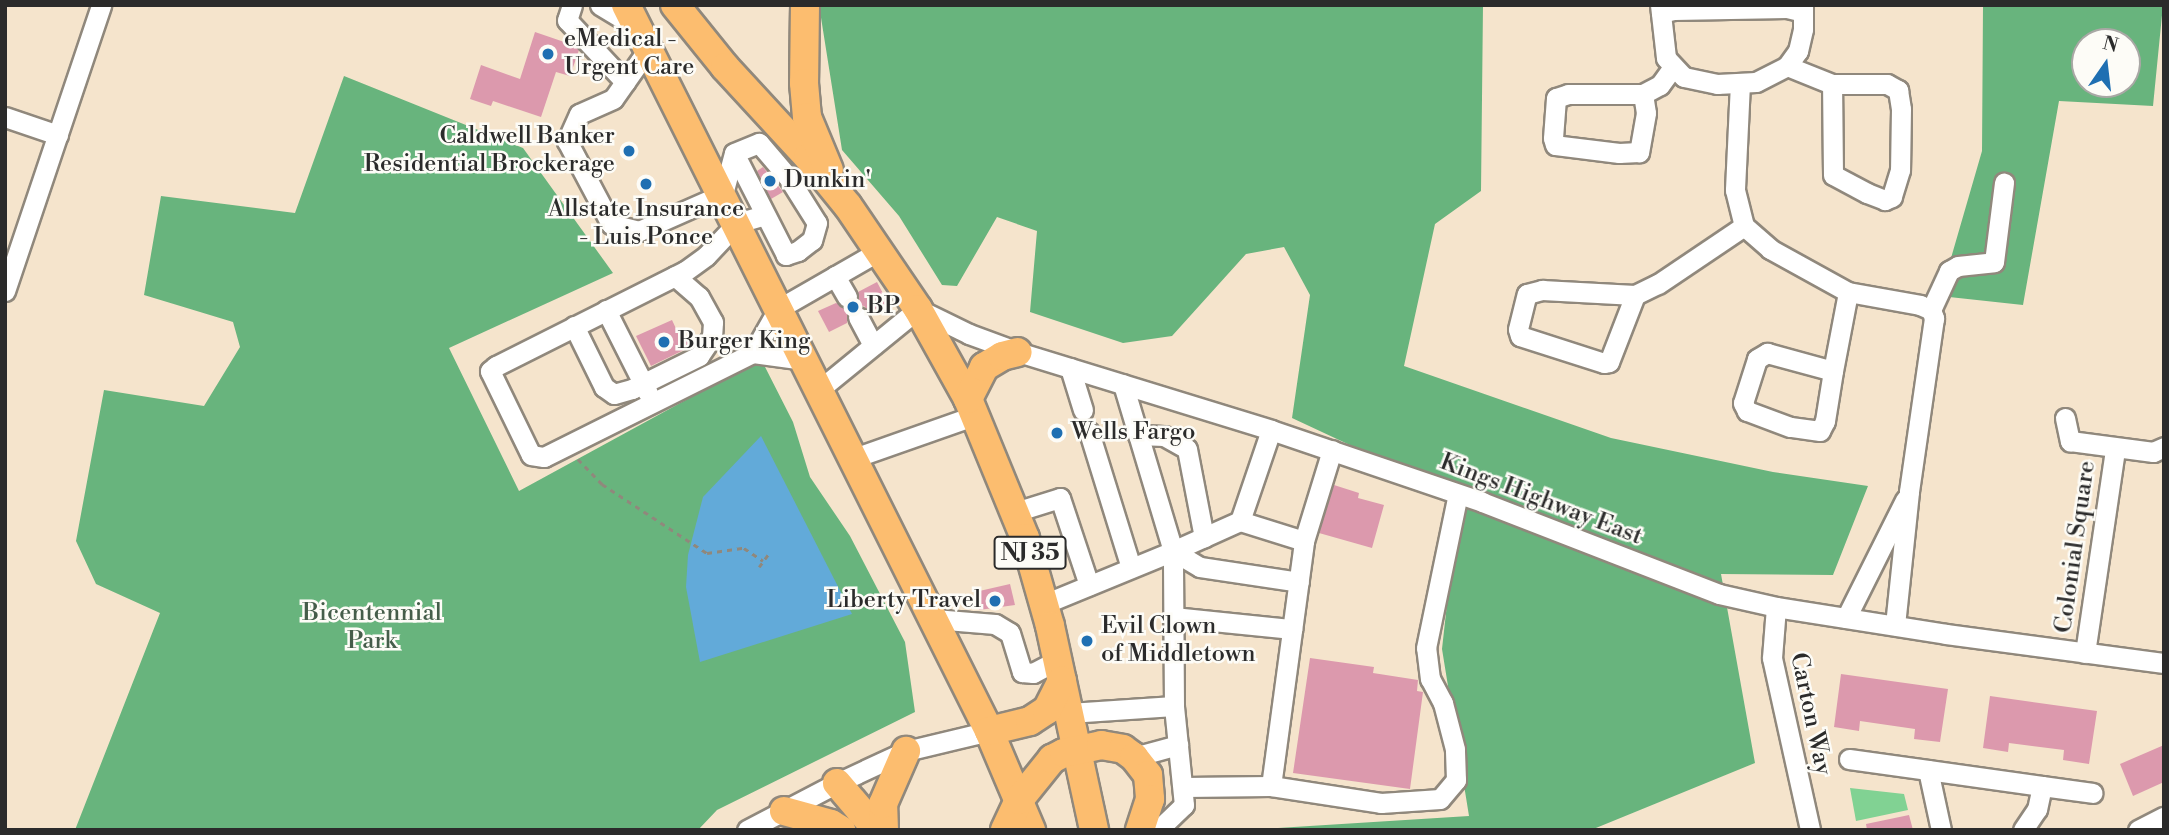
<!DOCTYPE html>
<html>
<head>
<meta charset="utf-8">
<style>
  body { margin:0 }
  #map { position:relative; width:2169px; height:835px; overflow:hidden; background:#f5e4cc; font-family:"Libre Bodoni",serif }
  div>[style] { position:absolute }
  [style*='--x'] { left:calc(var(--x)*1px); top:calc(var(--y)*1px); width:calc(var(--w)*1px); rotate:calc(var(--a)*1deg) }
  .green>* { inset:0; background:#81d293 }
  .forest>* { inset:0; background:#68b47d }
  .water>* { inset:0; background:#62aad9 }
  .building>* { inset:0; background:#dc99ad }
  .path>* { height:2.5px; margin-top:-1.25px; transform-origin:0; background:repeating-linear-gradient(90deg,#90887c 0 5px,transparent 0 10px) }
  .roads { filter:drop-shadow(2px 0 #90887c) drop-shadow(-2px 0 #90887c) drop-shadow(0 2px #90887c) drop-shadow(0 -2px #90887c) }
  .minor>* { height:19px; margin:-9.5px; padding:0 9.5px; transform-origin:9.5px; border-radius:9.5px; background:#fff }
  .highway>* { height:28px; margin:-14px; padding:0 14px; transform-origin:14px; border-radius:14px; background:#fcbd6f }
  .dots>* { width:19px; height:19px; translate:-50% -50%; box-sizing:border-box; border:4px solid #fdfcf7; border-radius:50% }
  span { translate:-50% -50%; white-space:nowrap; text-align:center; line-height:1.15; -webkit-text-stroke:5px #fdfcf7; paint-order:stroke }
  .shield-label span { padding:2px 5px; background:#fdfcf7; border:2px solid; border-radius:5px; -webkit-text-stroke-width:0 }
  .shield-label { font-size:23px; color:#2b2b2b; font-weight:700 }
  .poi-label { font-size:24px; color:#2b2b2b }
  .left { translate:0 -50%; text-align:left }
  .right { translate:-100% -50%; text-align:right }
  .street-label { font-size:24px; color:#2b2b2b }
  .park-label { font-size:24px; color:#455d4a }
  .frame { position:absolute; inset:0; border:7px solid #2b2b2b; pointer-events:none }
  .north { position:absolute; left:2071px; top:28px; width:70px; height:70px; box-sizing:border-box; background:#fdfcf7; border:2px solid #a9a8a5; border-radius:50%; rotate:14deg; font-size:19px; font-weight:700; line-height:28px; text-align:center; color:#2b2b2b }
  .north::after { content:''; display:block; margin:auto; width:24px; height:32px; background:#1f6fb2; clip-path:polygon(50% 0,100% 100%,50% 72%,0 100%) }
</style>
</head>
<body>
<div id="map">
  <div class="green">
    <i style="clip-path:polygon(1850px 788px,1904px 794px,1908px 810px,1856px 821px)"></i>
  </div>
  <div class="forest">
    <i style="clip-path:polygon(819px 5px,1483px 5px,1481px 191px,1435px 224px,1404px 366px,1611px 438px,1773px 472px,1868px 486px,1833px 575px,1721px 574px,1755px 763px,1591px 830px,1247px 830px,1469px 816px,1442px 649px,1459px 496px,1292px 418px,1310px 295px,1284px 247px,1246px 254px,1172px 336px,1123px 343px,1030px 312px,1037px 231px,997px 217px,957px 286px,942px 285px,899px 216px,842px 150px)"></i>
    <i style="clip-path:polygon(evenodd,1983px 5px,2163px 5px,2153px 106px,2059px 101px,2023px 305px,1940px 296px,1982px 151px,1983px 5px,2085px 42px,2127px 42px,2127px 84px,2085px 84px,2085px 42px)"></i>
    <i style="clip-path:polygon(344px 76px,523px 148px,613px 273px,449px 348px,519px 491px,761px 359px,793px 422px,810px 477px,850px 536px,905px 642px,915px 712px,717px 810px,698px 830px,75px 830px,160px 613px,96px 584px,76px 541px,104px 390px,204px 406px,240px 347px,233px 322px,144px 295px,161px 196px,295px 213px)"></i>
  </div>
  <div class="water">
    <i style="clip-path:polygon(761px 436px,852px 614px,700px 662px,686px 587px,688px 555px,703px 497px)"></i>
  </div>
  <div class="building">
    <i style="clip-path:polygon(535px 32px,573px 45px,579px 50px,570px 76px,556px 72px,541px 117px,493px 101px,491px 106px,470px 99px,481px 65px,520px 79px)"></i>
    <i style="clip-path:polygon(763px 167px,783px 192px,771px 199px,757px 171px)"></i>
    <i style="clip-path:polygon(877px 282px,888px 303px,869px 312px,864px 306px,856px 305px,858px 292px)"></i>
    <i style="clip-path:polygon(836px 303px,849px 309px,847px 323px,829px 332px,818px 311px)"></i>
    <i style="clip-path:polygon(672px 320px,679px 335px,684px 333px,690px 347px,651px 366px,636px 336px)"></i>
    <i style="clip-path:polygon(1334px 485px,1359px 493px,1358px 498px,1384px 505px,1372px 548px,1319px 533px)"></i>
    <i style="clip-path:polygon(1010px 584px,1015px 605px,979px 610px,975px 592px)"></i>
    <i style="clip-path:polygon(1310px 658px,1374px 667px,1373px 673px,1418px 680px,1417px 691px,1423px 692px,1410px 789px,1293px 773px)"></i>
    <i style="clip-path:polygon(1841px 674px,1948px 689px,1940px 742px,1914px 739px,1915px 729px,1860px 721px,1859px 731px,1834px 727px)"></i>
    <i style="clip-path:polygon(1990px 696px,2097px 711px,2089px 764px,2063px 760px,2064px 750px,2009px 743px,2008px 752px,1983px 748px)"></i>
    <i style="clip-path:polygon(2164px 745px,2164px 782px,2133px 796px,2120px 764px)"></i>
    <i style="clip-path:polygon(1909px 815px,1913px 830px,1867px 830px,1866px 824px)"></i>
  </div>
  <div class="path">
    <i style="--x:578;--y:459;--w:35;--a:46"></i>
    <i style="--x:602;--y:484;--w:126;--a:33.3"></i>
    <i style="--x:707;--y:553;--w:37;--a:-8"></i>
    <i style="--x:744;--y:548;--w:23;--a:34"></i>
    <i style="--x:759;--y:567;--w:17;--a:-54"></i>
  </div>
  <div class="roads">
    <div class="minor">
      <i style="--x:572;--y:5;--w:16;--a:108"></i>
      <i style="--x:567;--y:20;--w:85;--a:46.9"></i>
      <i style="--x:600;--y:5;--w:44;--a:31.2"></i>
      <i style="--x:1660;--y:5;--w:53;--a:83.5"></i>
      <i style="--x:1666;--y:58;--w:26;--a:47"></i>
      <i style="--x:1684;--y:77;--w:34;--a:12"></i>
      <i style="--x:1717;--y:84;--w:39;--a:-3"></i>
      <i style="--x:1756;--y:82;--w:35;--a:-27"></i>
      <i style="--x:1787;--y:66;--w:19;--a:-54"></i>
      <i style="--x:1798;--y:51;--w:23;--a:-77"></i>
      <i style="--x:1803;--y:29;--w:24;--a:-90"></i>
      <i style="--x:1661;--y:13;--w:13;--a:-13"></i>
      <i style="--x:1674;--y:10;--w:113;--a:-1"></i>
      <i style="--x:1787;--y:8;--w:16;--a:14"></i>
      <i style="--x:649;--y:48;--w:62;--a:125.2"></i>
      <i style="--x:613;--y:99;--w:37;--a:156"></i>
      <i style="--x:579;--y:114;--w:30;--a:114"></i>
      <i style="--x:567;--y:141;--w:94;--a:62.1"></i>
      <i style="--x:611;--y:224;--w:29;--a:14"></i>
      <i style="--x:639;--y:231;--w:92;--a:-23.8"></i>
      <i style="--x:723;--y:194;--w:42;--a:-75"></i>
      <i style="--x:734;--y:153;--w:27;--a:-22"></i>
      <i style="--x:759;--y:143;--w:45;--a:49.5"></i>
      <i style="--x:788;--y:177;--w:54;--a:57.8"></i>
      <i style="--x:817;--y:223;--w:18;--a:106"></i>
      <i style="--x:812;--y:240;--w:18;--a:142"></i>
      <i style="--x:798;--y:251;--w:13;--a:162"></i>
      <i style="--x:786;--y:255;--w:114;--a:-117"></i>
      <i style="--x:1787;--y:66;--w:48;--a:21.8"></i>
      <i style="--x:1740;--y:83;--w:107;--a:92.7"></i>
      <i style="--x:1735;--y:190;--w:37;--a:76"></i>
      <i style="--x:1744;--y:226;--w:35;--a:41"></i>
      <i style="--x:1770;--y:249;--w:89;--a:28.9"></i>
      <i style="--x:1848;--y:292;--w:73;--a:10.2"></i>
      <i style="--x:1920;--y:305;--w:12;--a:24"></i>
      <i style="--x:1931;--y:310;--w:9;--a:69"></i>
      <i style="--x:1934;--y:318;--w:176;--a:98.2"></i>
      <i style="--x:1909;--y:492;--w:134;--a:96"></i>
      <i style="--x:1832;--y:84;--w:55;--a:0"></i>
      <i style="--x:1887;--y:84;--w:13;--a:29"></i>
      <i style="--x:1898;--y:90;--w:19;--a:81"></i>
      <i style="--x:1901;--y:109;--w:61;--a:90.9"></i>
      <i style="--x:1900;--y:170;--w:28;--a:107"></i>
      <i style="--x:1892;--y:197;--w:8;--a:157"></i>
      <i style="--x:1885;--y:200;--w:19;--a:-159"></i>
      <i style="--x:1867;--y:193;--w:38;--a:-152"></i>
      <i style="--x:1833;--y:175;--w:91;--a:-90.6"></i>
      <i style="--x:1568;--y:94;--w:75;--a:0"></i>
      <i style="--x:1643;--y:94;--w:19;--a:81"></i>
      <i style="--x:1646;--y:113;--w:40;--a:100"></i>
      <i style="--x:1639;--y:152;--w:20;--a:177"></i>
      <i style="--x:1619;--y:153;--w:64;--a:-172.9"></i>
      <i style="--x:1555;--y:145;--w:7;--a:-106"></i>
      <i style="--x:1553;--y:138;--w:40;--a:-85.7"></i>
      <i style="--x:1556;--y:98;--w:13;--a:-18"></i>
      <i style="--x:1643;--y:94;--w:19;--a:-28"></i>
      <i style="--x:1660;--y:85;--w:22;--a:-54"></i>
      <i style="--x:5;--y:117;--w:56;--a:18.8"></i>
      <i style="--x:765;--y:215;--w:29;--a:164"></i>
      <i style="--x:737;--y:223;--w:45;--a:133.2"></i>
      <i style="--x:706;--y:256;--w:26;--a:144"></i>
      <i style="--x:685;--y:271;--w:212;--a:153.3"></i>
      <i style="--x:496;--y:366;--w:8;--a:140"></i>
      <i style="--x:490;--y:371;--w:93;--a:64"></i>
      <i style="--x:531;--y:455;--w:13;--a:9"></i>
      <i style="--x:544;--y:457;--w:233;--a:-26.5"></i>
      <i style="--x:753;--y:353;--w:51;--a:-60.4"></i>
      <i style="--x:778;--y:309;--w:116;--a:-29.9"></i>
      <i style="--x:835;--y:276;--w:24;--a:60"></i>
      <i style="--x:1542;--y:290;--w:93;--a:3.1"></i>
      <i style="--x:1635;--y:295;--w:72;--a:111.2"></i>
      <i style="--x:1609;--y:362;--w:5;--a:169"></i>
      <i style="--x:1604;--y:363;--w:88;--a:-162.2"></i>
      <i style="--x:1520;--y:336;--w:7;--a:-106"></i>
      <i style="--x:1518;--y:329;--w:36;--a:-76"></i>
      <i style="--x:1527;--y:294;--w:16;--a:-15"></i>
      <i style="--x:5;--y:291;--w:302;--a:-71.4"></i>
      <i style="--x:1635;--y:295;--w:25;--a:-26"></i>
      <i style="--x:1658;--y:284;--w:104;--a:-34"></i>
      <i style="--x:606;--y:310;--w:93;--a:63.2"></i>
      <i style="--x:1931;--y:310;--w:43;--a:-65.2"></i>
      <i style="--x:1949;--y:271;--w:10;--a:-29"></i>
      <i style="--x:1958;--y:266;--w:36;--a:-6"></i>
      <i style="--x:1994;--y:262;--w:80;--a:-82.8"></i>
      <i style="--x:858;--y:317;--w:32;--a:62"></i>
      <i style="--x:574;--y:326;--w:68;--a:63.8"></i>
      <i style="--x:604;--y:387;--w:12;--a:35"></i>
      <i style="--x:614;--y:394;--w:19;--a:-16"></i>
      <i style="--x:632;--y:389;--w:75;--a:-26.2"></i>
      <i style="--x:699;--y:356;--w:23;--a:-56"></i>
      <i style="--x:712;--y:337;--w:15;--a:-86"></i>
      <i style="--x:713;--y:322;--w:29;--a:-119"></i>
      <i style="--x:699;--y:297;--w:32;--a:-139"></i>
      <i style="--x:753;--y:353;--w:52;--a:7.7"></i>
      <i style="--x:1767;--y:353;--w:68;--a:15.3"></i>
      <i style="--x:1833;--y:371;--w:51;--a:99.1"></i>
      <i style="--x:1825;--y:421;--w:11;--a:117"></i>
      <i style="--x:1820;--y:431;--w:30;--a:-172"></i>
      <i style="--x:1790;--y:427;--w:46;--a:-159.6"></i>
      <i style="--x:1747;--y:411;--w:9;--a:-117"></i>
      <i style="--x:1743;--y:403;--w:46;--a:-72.3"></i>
      <i style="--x:1757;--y:359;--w:12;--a:-31"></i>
      <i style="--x:1070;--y:368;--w:44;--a:72.8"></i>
      <i style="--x:1833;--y:371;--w:80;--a:-79.2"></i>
      <i style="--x:820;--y:389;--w:127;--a:-39.2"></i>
      <i style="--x:918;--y:309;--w:57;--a:26.1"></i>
      <i style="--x:969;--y:334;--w:52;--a:20.2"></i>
      <i style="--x:1018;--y:352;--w:265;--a:17.1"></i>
      <i style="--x:1271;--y:430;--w:223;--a:18.8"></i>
      <i style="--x:1482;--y:502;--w:254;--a:21.2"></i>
      <i style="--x:1719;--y:594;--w:58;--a:12.8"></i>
      <i style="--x:1776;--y:607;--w:172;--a:9"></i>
      <i style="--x:1946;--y:634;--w:220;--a:7.6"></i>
      <i style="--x:2065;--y:418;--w:24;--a:78"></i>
      <i style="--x:2070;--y:441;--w:84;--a:7.5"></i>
      <i style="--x:2153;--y:452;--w:12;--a:-24"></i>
      <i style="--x:1089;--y:432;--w:142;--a:72.8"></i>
      <i style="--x:1138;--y:435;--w:26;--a:2"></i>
      <i style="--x:1164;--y:436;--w:26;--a:29"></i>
      <i style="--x:1187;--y:449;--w:90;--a:79.1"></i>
      <i style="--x:854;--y:458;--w:129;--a:-19.4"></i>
      <i style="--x:1015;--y:512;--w:47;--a:-17.3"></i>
      <i style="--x:1060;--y:498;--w:92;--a:71.6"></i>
      <i style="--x:1240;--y:521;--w:67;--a:17.4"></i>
      <i style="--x:1304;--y:541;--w:95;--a:-72.9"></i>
      <i style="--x:1173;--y:551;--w:73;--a:-24.1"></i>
      <i style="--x:1240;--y:521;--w:96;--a:-71.2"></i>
      <i style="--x:1173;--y:551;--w:31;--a:31"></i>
      <i style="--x:1200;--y:567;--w:100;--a:8.6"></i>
      <i style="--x:1044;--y:604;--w:139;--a:-22.3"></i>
      <i style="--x:1173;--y:551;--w:174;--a:-106.7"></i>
      <i style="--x:1776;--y:607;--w:51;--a:94.5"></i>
      <i style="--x:1772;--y:658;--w:176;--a:77.5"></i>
      <i style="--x:1173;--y:617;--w:120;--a:5.8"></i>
      <i style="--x:1846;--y:618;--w:132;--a:-63.4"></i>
      <i style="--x:934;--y:619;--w:61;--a:4.7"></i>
      <i style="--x:995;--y:624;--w:17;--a:31"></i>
      <i style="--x:1010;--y:633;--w:41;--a:72.9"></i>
      <i style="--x:1022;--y:672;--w:11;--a:5"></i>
      <i style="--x:1033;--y:673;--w:27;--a:-28"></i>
      <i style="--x:2085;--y:653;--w:206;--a:-81.6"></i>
      <i style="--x:1069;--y:713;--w:105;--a:-3.8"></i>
      <i style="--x:1134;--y:757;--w:46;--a:-15.3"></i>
      <i style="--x:1849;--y:759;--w:80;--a:7.9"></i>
      <i style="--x:1271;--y:786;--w:247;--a:-82.3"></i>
      <i style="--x:2042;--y:786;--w:51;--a:7.8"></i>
      <i style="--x:1184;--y:787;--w:87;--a:-0.7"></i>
      <i style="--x:1271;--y:786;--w:111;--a:8.8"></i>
      <i style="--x:1381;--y:803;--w:59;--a:-3.9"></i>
      <i style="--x:1440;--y:799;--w:25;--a:-50"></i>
      <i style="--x:1456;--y:780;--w:31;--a:-92"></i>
      <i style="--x:1455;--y:749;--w:48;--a:-104.6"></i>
      <i style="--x:1443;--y:703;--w:27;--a:-118"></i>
      <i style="--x:1430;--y:679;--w:31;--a:-97"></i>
      <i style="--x:1426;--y:648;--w:157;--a:-78.3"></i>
      <i style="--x:747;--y:830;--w:102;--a:-27.6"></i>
      <i style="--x:837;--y:783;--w:76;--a:-24.9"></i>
      <i style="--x:906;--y:751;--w:85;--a:-13.5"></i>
      <i style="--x:1158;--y:830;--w:36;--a:-44"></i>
      <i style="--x:1184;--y:805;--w:100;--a:-95.8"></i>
      <i style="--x:1174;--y:706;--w:155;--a:-90.4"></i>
      <i style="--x:1941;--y:830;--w:61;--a:-102.2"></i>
      <i style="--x:1928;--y:770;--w:115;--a:8"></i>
      <i style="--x:2042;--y:786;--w:24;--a:102"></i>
      <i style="--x:2037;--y:809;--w:25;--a:124"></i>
      <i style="--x:2138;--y:830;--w:29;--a:-27"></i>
    </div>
    <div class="highway">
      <i style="--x:626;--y:5;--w:812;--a:63.43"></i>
      <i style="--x:989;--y:731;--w:108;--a:67"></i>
      <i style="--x:675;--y:5;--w:80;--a:51.1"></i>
      <i style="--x:725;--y:67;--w:122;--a:47.3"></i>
      <i style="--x:808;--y:157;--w:63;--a:50.8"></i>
      <i style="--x:848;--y:206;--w:125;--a:55.8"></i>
      <i style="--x:918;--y:309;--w:103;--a:60.9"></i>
      <i style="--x:968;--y:399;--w:150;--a:67.7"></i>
      <i style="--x:1025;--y:538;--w:91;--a:74.1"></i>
      <i style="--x:1050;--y:626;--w:209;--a:77.8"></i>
      <i style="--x:805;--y:5;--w:78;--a:90.7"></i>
      <i style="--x:804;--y:83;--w:34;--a:85"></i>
      <i style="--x:807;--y:117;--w:57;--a:67.5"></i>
      <i style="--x:968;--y:399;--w:36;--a:-63"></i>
      <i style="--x:984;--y:367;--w:21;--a:-31"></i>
      <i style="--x:1002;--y:356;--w:16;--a:-14"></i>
      <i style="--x:989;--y:731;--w:42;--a:-13.7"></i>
      <i style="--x:1030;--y:721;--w:20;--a:-33"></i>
      <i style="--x:1047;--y:710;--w:33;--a:-63"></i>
      <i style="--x:837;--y:783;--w:62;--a:49.6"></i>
      <i style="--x:784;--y:811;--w:49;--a:15.5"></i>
      <i style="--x:831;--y:824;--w:12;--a:31"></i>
      <i style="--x:884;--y:830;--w:26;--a:-92"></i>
      <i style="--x:883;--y:804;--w:58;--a:-66.5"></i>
      <i style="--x:1005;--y:830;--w:33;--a:-65"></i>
      <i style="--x:1019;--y:800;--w:53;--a:-51.2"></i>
      <i style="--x:1052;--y:759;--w:13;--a:-27"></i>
      <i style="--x:1064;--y:753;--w:38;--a:-12"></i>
      <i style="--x:1101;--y:745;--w:22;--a:10"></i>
      <i style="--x:1123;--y:749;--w:14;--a:36"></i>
      <i style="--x:1134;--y:757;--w:23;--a:52"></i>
      <i style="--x:1148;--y:775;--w:24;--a:85"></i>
      <i style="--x:1150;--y:799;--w:33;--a:108"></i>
    </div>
  </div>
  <div class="dots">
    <i style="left:548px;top:54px;background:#1f6fb2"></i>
    <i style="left:629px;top:151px;background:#1f6fb2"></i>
    <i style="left:770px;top:181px;background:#1f6fb2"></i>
    <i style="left:646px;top:184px;background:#1f6fb2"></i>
    <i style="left:853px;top:307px;background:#1f6fb2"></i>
    <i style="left:664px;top:342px;background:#1f6fb2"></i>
    <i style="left:1057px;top:433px;background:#1f6fb2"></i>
    <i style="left:995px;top:601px;background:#1f6fb2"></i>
    <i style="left:1087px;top:641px;background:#1f6fb2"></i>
  </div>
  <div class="shield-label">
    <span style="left:1030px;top:553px">NJ 35</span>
  </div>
  <div class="poi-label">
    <span class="left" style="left:564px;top:54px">eMedical -<br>Urgent Care</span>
    <span class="right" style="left:615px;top:151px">Caldwell Banker<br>Residential Brockerage</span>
    <span class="left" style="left:784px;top:181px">Dunkin'</span>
    <span style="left:646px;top:224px">Allstate Insurance<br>- Luis Ponce</span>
    <span class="left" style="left:867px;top:307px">BP</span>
    <span class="left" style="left:678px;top:342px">Burger King</span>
    <span class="left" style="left:1071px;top:433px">Wells Fargo</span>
    <span class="right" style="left:981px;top:601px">Liberty Travel</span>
    <span class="left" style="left:1101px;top:641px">Evil Clown<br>of Middletown</span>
  </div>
  <div class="street-label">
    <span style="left:1541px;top:500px;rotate:21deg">Kings Highway East</span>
    <span style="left:2076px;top:547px;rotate:-82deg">Colonial Square</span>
    <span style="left:1810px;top:714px;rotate:78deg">Carton Way</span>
  </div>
  <div class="park-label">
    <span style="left:372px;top:628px">Bicentennial<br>Park</span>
  </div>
  <div class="frame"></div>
  <div class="north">N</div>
</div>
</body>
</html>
